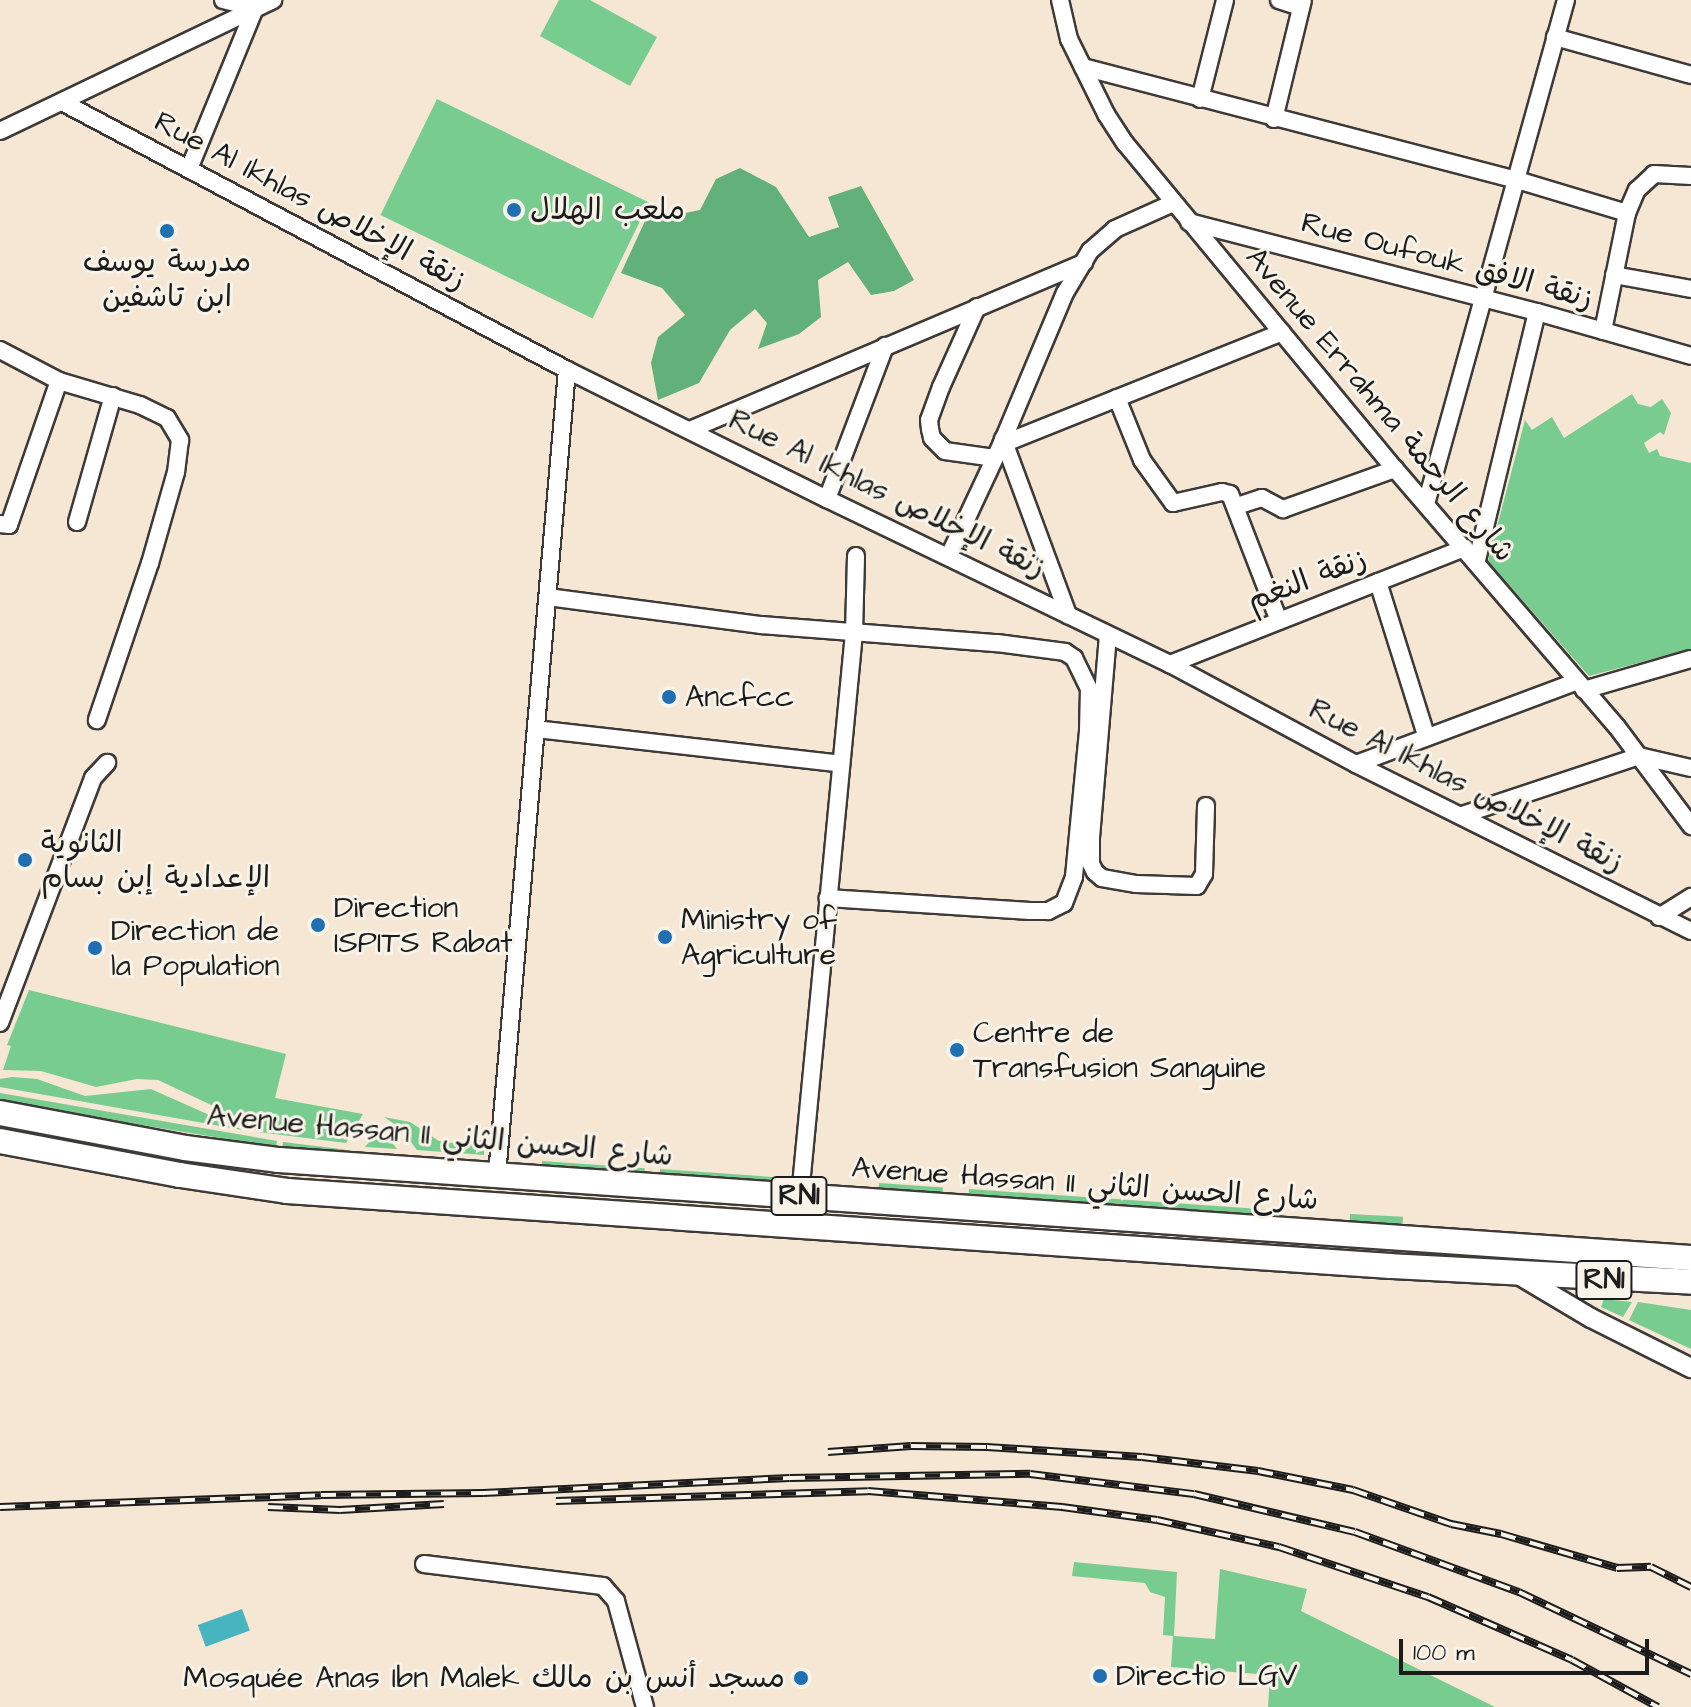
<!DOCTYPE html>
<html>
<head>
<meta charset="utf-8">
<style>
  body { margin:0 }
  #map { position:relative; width:1691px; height:1707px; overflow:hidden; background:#f5e7d3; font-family:"Architects Daughter","Playpen Sans Arabic",sans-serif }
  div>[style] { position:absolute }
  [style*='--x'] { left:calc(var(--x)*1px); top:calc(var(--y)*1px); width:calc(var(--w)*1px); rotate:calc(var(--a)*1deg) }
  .green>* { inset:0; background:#78cc8f; transform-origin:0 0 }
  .forest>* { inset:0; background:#62b07a }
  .water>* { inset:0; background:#46b5bf; transform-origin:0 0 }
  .roads { filter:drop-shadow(2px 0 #3d3a37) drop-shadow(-2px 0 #3d3a37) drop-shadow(0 2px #3d3a37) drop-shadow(0 -2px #3d3a37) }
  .minor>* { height:16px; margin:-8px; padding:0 8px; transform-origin:8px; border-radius:8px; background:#fff }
  .tertiary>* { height:18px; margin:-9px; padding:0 9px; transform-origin:9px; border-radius:9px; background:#fff }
  .primary>* { height:24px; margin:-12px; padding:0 12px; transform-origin:12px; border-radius:12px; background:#fff }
  .rail>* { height:8px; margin-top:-4px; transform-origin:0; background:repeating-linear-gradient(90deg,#f7f3e8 0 15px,#1c1c1c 0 30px); box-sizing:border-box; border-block:2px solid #1c1c1c }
  .dots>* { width:22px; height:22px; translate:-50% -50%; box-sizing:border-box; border:4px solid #f7f3e8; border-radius:50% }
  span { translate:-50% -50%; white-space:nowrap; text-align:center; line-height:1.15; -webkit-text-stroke:6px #f7f3e8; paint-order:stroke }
  .shield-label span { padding:2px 6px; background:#f7f3e8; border:2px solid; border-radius:6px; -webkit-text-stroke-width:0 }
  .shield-label { font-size:28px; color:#1c1c1c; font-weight:700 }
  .street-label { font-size:30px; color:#1c1c1c }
  .poi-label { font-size:30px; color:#1c1c1c }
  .left { translate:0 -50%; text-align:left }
  .right { translate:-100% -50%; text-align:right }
  .scale { position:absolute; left:1399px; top:1639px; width:250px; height:36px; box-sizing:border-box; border:4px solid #1c1c1c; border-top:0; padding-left:10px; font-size:24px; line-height:28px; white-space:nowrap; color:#1c1c1c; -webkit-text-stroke:6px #f7f3e8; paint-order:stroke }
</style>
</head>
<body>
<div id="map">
  <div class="green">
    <i style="clip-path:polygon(559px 0,590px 0,657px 37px,630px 86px,540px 36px)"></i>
    <i style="left:437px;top:99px;width:236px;height:129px;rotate:26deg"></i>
    <i style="clip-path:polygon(1632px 394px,1638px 404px,1651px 407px,1662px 399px,1671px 413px,1664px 435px,1660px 432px,1644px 443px,1649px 453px,1657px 449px,1660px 456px,1691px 463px,1691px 649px,1589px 676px,1488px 561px,1525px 420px,1532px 430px,1552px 417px,1564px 438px)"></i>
    <i style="clip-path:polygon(29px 990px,286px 1054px,275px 1098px,363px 1114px,346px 1143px,258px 1132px,241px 1119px,158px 1080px,137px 1079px,96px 1087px,41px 1071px,3px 1070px,11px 1046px,7px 1045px)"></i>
    <i style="clip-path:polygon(12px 1077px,37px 1079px,85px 1096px,151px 1089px,243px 1130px,0 1087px,0 1079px)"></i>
    <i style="clip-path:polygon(0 1093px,277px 1141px,276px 1147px,80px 1115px,0 1099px)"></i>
    <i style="clip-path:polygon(384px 1117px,410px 1122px,439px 1141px,462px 1144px,485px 1139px,484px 1155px,417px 1150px,400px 1128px)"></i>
    <i style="clip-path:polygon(384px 1133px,397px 1149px,365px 1147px,374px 1136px)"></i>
    <i style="left:283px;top:1142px;width:62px;height:5px;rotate:7deg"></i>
    <i style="left:542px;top:1161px;width:103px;height:7px;rotate:4deg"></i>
    <i style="left:660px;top:1169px;width:131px;height:7px;rotate:4deg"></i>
    <i style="left:879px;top:1183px;width:64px;height:8px;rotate:4deg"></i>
    <i style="left:969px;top:1189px;width:120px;height:8px;rotate:4deg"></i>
    <i style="left:1101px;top:1198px;width:166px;height:7px;rotate:4deg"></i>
    <i style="left:1350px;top:1214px;width:53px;height:7px;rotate:3deg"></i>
    <i style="clip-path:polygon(1604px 1299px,1632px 1302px,1623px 1317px,1601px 1307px)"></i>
    <i style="clip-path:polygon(1638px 1302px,1691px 1310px,1691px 1349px,1629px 1320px)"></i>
    <i style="clip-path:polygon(1074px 1562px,1177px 1572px,1174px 1636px,1215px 1639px,1220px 1569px,1307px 1589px,1301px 1611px,1495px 1707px,1268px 1707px,1270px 1675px,1171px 1667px,1173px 1636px,1163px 1635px,1165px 1597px,1150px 1592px,1145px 1583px,1072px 1576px)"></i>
  </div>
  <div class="forest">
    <i style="clip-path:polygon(740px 168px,776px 187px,809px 237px,839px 227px,828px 197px,861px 186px,914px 280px,894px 291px,871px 295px,848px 262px,818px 280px,821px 317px,799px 334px,758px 349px,767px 323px,755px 309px,730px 330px,699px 383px,658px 400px,651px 363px,658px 337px,685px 315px,662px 288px,621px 273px,645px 221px,700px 210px,716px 179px)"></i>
  </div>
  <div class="water">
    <i style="left:242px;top:1609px;width:23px;height:47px;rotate:70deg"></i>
  </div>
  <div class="roads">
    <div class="minor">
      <i style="--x:1060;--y:0;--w:40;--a:77"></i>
      <i style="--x:1069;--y:39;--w:84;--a:63.7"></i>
      <i style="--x:1106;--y:114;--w:35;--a:57"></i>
      <i style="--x:1125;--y:143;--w:423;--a:50.4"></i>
      <i style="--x:1395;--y:469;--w:340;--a:49.3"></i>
      <i style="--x:1617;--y:727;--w:124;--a:53.2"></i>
      <i style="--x:1279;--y:0;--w:23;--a:18"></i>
      <i style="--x:1555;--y:37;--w:141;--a:15.6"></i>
      <i style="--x:1083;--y:67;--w:448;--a:14.6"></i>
      <i style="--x:1517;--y:180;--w:115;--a:16.7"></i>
      <i style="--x:1200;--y:99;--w:102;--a:-75.8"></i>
      <i style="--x:62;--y:102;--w:572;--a:27.95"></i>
      <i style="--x:567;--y:370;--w:290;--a:26.4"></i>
      <i style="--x:827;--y:499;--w:381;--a:25.7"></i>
      <i style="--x:1170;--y:664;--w:211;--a:28.3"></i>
      <i style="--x:1356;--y:764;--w:374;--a:26.5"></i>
      <i style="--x:1274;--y:119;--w:122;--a:-76.3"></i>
      <i style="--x:0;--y:131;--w:303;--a:-25.6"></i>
      <i style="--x:189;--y:169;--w:174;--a:-67.7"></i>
      <i style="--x:255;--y:8;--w:33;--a:-166"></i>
      <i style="--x:1189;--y:222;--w:359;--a:14.5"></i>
      <i style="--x:1537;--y:312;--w:160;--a:15.9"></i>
      <i style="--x:1614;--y:275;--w:78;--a:10.3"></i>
      <i style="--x:977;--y:307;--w:88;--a:114.2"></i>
      <i style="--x:941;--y:387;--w:35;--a:110"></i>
      <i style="--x:929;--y:420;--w:9;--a:84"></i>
      <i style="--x:930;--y:429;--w:9;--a:77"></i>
      <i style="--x:932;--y:438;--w:18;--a:45"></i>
      <i style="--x:945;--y:451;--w:50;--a:8"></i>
      <i style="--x:1603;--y:331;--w:120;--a:-78.5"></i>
      <i style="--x:1627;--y:213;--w:25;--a:-67"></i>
      <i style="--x:1637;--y:190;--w:23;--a:-43"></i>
      <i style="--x:1654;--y:174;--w:37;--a:3"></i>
      <i style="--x:0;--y:350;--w:67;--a:27.7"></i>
      <i style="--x:59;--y:381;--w:84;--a:16.5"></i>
      <i style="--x:140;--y:405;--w:30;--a:26"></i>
      <i style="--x:167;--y:418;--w:26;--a:59"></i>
      <i style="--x:180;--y:440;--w:32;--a:97"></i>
      <i style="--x:176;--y:472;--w:95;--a:105.9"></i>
      <i style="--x:150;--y:563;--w:166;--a:108.7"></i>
      <i style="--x:1117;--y:398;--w:67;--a:68"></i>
      <i style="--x:1142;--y:460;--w:53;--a:54.2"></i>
      <i style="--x:1173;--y:503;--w:50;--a:-12.7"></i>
      <i style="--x:1222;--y:492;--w:8;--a:14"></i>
      <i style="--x:1230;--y:494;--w:136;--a:68.9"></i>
      <i style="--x:692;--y:429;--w:426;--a:-23"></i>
      <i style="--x:1003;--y:439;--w:188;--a:69.7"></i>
      <i style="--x:1005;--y:443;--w:298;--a:-21.8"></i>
      <i style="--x:827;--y:499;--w:164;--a:-69.2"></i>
      <i style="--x:1426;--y:504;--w:523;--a:-74.48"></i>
      <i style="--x:1237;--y:506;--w:26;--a:-18"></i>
      <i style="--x:1262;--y:498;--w:24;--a:28"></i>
      <i style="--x:1283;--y:509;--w:119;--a:-19.7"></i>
      <i style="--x:77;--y:522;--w:131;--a:-74.1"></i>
      <i style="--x:0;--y:524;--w:9;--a:6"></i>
      <i style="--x:9;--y:525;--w:152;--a:-70.9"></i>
      <i style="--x:949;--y:556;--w:123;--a:-64.9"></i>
      <i style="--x:1001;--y:445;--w:165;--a:-67.2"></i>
      <i style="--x:1065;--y:293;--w:49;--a:-59.2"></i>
      <i style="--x:1090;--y:251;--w:33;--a:-41"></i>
      <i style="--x:1115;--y:229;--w:64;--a:-24.1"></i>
      <i style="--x:1477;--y:560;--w:255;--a:-76.4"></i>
      <i style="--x:1378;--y:582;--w:160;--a:72.6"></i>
      <i style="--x:548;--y:597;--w:215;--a:7.5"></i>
      <i style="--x:761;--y:625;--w:237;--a:4.4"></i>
      <i style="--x:997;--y:643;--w:69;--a:7.5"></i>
      <i style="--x:1065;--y:652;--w:11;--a:34"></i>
      <i style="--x:1074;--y:658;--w:34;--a:64"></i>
      <i style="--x:1089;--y:689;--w:42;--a:91.4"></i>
      <i style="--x:1088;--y:731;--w:147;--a:95.5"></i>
      <i style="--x:1074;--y:877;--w:28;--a:111"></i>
      <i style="--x:1064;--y:903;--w:18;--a:153"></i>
      <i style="--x:1048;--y:911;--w:18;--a:180"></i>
      <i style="--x:1030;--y:911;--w:203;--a:-176.3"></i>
      <i style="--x:1108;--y:635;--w:202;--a:94.8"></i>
      <i style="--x:1091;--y:836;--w:28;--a:90"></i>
      <i style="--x:1091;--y:864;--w:9;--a:63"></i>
      <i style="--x:1095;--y:872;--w:9;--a:41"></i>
      <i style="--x:1102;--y:878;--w:35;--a:10"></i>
      <i style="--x:1136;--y:884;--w:61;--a:1.9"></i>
      <i style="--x:1197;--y:886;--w:14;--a:-60"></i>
      <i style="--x:1204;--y:874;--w:68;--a:-88.3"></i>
      <i style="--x:1170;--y:664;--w:317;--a:-21.5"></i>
      <i style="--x:1584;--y:690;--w:111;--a:-16.2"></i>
      <i style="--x:536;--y:729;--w:307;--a:6.5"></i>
      <i style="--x:1356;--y:764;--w:234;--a:-20.5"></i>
      <i style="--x:1462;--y:815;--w:187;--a:-18.4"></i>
      <i style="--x:1639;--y:756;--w:53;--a:13"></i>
      <i style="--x:1659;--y:917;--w:38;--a:-32"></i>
      <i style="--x:0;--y:1023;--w:262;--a:-69.2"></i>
      <i style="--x:93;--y:778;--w:21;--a:-47"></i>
      <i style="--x:497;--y:1175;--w:808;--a:-85.03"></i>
      <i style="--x:800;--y:1196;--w:566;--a:-84.52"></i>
      <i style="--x:854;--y:633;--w:77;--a:-88.5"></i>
      <i style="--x:424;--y:1564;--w:180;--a:7"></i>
      <i style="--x:603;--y:1586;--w:20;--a:49"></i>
      <i style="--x:616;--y:1601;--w:110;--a:74.7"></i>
    </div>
    <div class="tertiary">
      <i style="--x:1517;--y:1274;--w:86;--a:30.7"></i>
      <i style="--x:1591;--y:1318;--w:112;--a:26.6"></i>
    </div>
    <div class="primary">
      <i style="--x:0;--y:1113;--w:188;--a:10.7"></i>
      <i style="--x:185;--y:1148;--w:95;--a:7.3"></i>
      <i style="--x:279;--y:1160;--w:1415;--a:3.97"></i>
      <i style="--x:0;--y:1141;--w:183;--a:10.7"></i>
      <i style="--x:180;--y:1175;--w:108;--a:8.5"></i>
      <i style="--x:287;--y:1191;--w:1106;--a:3.89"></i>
      <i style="--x:1390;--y:1266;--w:301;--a:3"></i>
    </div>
  </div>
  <div class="rail">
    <i style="--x:828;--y:1452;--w:83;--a:-4.1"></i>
    <i style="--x:911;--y:1446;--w:76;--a:0.8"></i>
    <i style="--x:987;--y:1447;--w:155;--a:3.7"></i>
    <i style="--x:1142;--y:1457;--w:117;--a:6.9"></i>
    <i style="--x:1258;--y:1471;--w:97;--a:11.3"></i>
    <i style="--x:1353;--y:1490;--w:104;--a:19.1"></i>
    <i style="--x:1451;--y:1524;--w:51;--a:11.3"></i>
    <i style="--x:1501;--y:1534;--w:121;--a:16.3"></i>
    <i style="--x:1617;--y:1568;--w:34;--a:-2"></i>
    <i style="--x:1651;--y:1567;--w:45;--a:26.6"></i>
    <i style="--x:556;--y:1501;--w:312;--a:-1.8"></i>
    <i style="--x:868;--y:1491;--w:195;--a:4.7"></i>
    <i style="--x:1062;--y:1507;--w:96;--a:7.8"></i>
    <i style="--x:1157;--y:1520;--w:125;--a:12.5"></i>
    <i style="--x:1279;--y:1547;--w:157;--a:18.6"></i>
    <i style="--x:1428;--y:1597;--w:157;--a:23.6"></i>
    <i style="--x:1572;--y:1660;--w:98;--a:28.7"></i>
    <i style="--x:0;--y:1507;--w:321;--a:-2.1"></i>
    <i style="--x:321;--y:1495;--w:162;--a:-0.7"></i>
    <i style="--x:483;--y:1493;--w:307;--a:-2.8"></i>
    <i style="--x:790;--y:1478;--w:240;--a:-1"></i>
    <i style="--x:1030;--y:1474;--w:165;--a:7"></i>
    <i style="--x:1194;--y:1494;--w:165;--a:13.3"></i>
    <i style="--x:1355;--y:1532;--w:175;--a:20.1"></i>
    <i style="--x:1519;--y:1592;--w:191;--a:25.5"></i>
    <i style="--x:268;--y:1507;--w:72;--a:2.4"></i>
    <i style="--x:340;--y:1510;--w:104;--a:-3.3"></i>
  </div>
  <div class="dots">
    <i style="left:514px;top:210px;background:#1f6fb2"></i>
    <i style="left:167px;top:231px;background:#1f6fb2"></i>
    <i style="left:669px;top:697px;background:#1f6fb2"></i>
    <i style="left:25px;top:860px;background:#1f6fb2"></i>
    <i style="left:318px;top:925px;background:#1f6fb2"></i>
    <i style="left:665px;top:937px;background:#1f6fb2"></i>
    <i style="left:95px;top:948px;background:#1f6fb2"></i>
    <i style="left:957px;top:1050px;background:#1f6fb2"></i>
    <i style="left:1100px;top:1676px;background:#1f6fb2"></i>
    <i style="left:801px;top:1678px;background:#1f6fb2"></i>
  </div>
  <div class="shield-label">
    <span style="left:799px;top:1196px">RN1</span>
    <span style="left:1604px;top:1280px">RN1</span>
  </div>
  <div class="street-label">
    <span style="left:310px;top:201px;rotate:28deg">Rue Al Ikhlas زنقة الإخلاص</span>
    <span style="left:1447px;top:261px;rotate:15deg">Rue Oufouk زنقة الافق</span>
    <span style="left:1380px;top:405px;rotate:50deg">Avenue Errahma شارع الرحمة</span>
    <span style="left:887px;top:494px;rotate:26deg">Rue Al Ikhlas زنقة الإخلاص</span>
    <span style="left:1307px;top:580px;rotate:-21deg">زنقة النغم</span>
    <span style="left:1466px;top:786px;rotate:27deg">Rue Al Ikhlas زنقة الإخلاص</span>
    <span style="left:440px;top:1136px;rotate:5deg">Avenue Hassan II شارع الحسن الثاني</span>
    <span style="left:1085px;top:1184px;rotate:4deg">Avenue Hassan II شارع الحسن الثاني</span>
  </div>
  <div class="poi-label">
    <span class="left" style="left:530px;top:210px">ملعب الهلال</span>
    <span style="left:167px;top:279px">مدرسة يوسف<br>ابن تاشفين</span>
    <span class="left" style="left:685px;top:697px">Ancfcc</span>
    <span class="left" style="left:41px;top:860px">الثانوية<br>الإعدادية إبن بسام</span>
    <span class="left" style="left:334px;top:925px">Direction<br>ISPITS Rabat</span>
    <span class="left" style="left:681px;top:937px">Ministry of<br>Agriculture</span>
    <span class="left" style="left:111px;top:948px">Direction de<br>la Population</span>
    <span class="left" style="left:973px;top:1050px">Centre de<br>Transfusion Sanguine</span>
    <span class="left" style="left:1116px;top:1676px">Directio LGV</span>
    <span class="right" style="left:785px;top:1678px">Mosquée Anas Ibn Malek مسجد أنس بن مالك</span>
  </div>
  <div class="scale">100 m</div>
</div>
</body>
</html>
